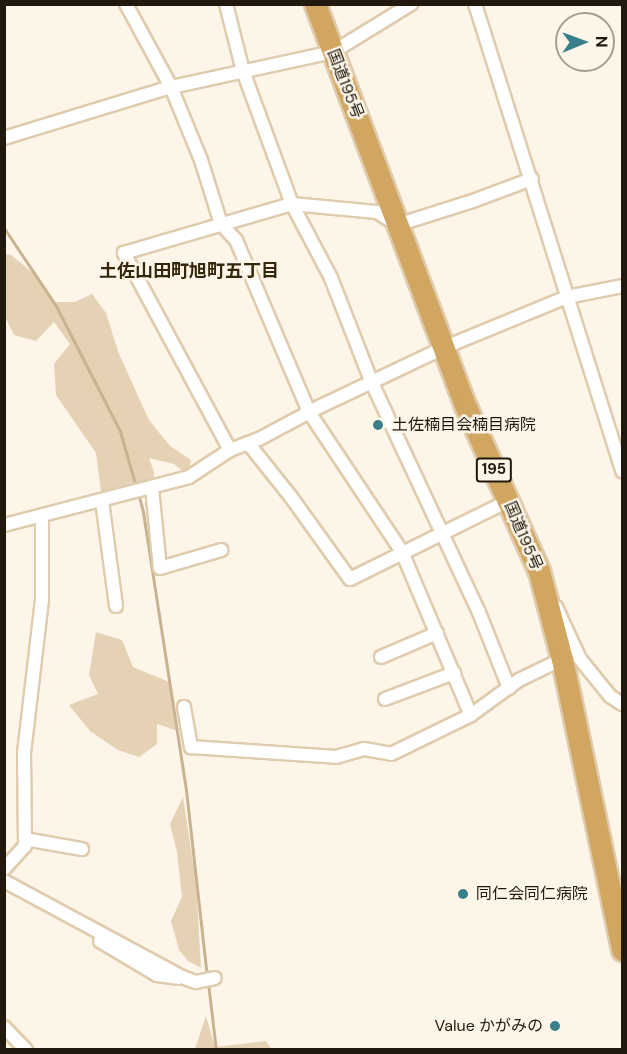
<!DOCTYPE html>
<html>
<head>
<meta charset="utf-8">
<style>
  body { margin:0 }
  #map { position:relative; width:627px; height:1054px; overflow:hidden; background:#fef5e9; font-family:"DM Sans","Noto Sans JP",sans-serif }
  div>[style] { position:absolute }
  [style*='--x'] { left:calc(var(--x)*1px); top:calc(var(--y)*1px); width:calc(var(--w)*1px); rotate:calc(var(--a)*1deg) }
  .green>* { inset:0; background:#e5d1b4 }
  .stream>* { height:3px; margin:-1.5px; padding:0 1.5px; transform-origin:1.5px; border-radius:1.5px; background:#c7b292 }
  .roads { filter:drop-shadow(2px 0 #dfcbad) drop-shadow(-2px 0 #dfcbad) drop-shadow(0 2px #dfcbad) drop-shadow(0 -2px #dfcbad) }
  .street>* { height:12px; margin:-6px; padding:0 6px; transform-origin:6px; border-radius:6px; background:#fff }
  .highway>* { height:21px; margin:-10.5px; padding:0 10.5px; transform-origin:10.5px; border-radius:10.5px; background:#d1a660 }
  .dots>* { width:16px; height:16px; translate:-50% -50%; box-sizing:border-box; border:3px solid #fef5e9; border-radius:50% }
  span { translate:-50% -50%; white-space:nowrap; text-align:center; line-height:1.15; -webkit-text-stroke:5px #fef5e9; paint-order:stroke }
  .shield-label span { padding:2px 4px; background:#fef5e9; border:2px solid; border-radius:4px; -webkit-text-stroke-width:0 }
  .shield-label { font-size:15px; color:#21190e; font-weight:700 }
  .street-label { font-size:16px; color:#21190e }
  .poi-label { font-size:16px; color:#21190e }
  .left { translate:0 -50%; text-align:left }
  .right { translate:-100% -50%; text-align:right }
  .neighbourhood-label { font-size:18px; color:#36270c; font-weight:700 }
  .frame { position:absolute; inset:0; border:6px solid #21190e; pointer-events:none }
  .north { position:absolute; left:555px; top:12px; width:60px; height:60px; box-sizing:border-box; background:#fef5e9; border:2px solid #a69d91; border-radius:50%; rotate:89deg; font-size:16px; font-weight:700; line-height:24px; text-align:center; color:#21190e }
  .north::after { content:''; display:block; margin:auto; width:21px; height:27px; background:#387f8a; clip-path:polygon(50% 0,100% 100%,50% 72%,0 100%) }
</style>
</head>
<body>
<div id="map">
  <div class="green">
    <i style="clip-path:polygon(5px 254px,11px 255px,32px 272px,55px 302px,75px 302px,92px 294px,106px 313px,119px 354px,149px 420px,170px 446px,191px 460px,188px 475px,174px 464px,149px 458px,154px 472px,153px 491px,124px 497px,101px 491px,96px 453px,56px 395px,54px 364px,70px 344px,54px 322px,36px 341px,14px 335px,5px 317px)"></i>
    <i style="clip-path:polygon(96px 632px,122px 640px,133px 667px,169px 682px,178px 731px,157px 724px,157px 744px,139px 757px,118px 750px,90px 731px,69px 705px,98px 694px,89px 675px)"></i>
    <i style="clip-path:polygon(183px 797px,196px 882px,201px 968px,188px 961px,179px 950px,171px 921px,182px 897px,177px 852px,170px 824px)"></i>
    <i style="clip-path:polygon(206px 1016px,215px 1047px,266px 1041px,271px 1049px,195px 1049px)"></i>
  </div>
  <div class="stream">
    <i style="--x:4;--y:228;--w:94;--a:56.3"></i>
    <i style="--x:56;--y:306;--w:140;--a:62.9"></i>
    <i style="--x:120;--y:431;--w:58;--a:74.1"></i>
    <i style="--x:138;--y:493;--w:20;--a:75"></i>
    <i style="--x:143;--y:512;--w:281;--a:81.2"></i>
    <i style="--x:186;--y:790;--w:187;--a:83.6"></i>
    <i style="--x:208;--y:983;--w:67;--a:83.2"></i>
  </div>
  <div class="roads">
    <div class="street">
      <i style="--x:126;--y:4;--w:94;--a:61.5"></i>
      <i style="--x:171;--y:87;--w:79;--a:67.7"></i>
      <i style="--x:201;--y:160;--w:67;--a:72.6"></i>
      <i style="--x:221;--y:224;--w:22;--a:47"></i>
      <i style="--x:236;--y:240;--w:187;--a:67"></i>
      <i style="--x:309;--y:412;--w:168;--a:56.4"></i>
      <i style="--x:402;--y:552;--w:177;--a:67.1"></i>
      <i style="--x:226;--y:4;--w:69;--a:75.8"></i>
      <i style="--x:243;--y:71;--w:142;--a:69.8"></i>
      <i style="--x:292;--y:204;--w:84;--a:62.2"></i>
      <i style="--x:331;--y:278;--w:113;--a:68.7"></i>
      <i style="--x:372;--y:383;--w:251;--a:65"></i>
      <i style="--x:478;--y:610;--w:84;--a:68.3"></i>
      <i style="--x:475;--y:4;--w:490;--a:72.5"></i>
      <i style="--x:4;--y:138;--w:175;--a:-17"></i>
      <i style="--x:171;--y:87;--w:166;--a:-12.2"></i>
      <i style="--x:333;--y:52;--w:92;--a:-31.6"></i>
      <i style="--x:248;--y:443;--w:69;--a:51.5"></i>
      <i style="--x:291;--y:497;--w:101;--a:54.3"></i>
      <i style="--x:350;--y:579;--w:176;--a:-26.3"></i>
      <i style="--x:230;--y:450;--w:224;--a:-118.3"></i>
      <i style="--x:124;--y:253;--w:175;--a:-16.3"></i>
      <i style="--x:292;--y:204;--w:85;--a:5.4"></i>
      <i style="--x:377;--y:212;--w:24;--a:33"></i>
      <i style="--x:397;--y:225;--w:77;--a:-17.5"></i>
      <i style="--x:470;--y:202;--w:66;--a:-20.4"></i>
      <i style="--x:152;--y:488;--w:80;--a:84.3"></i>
      <i style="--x:160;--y:568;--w:64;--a:-16.4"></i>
      <i style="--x:102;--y:501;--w:106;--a:82.4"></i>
      <i style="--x:4;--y:525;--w:191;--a:-14.5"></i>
      <i style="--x:189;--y:477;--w:49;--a:-33.4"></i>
      <i style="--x:230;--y:450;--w:31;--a:-21"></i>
      <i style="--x:259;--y:439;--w:68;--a:-28.1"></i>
      <i style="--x:319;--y:407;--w:137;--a:-25.4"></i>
      <i style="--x:443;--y:348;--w:134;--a:-22.4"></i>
      <i style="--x:567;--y:297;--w:56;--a:-11.3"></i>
      <i style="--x:556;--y:607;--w:57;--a:65.2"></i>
      <i style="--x:580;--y:659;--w:48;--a:51"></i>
      <i style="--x:610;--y:696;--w:14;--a:34"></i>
      <i style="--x:381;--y:657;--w:61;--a:-23.2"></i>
      <i style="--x:385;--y:699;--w:74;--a:-20.6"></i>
      <i style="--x:184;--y:707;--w:41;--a:80.1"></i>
      <i style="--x:191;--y:747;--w:145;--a:3.9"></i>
      <i style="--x:336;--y:757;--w:29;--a:-16"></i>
      <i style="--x:364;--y:749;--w:27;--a:10"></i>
      <i style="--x:391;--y:754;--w:89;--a:-26"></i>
      <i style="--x:471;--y:715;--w:59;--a:-36.1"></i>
      <i style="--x:519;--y:680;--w:48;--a:-26"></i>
      <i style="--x:25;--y:839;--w:58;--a:10"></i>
      <i style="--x:4;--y:869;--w:31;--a:-48"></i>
      <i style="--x:25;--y:846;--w:93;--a:-90.6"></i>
      <i style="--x:24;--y:753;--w:154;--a:-83.3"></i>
      <i style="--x:42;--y:600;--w:84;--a:-90"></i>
      <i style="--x:4;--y:881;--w:202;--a:28.3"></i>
      <i style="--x:182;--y:977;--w:15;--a:20"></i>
      <i style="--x:196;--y:982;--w:19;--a:-12"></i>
      <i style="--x:100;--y:941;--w:66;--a:30.8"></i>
      <i style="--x:157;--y:975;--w:21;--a:8"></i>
      <i style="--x:4;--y:1027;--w:32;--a:46"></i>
    </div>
    <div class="highway">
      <i style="--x:315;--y:4;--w:430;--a:69.5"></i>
      <i style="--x:466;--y:407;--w:180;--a:66"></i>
      <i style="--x:539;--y:571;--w:91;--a:75.4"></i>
      <i style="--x:562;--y:659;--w:297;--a:78.3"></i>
    </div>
  </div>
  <div class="dots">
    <i style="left:378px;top:425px;background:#387f8a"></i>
    <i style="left:463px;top:894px;background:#387f8a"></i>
    <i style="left:555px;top:1026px;background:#387f8a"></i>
  </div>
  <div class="shield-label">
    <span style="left:494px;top:470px">195</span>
  </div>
  <div class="street-label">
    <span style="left:345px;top:84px;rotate:69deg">国道195号</span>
    <span style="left:523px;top:536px;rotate:67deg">国道195号</span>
  </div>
  <div class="poi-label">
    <span class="left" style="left:392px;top:425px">土佐楠目会楠目病院</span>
    <span class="left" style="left:476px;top:894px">同仁会同仁病院</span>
    <span class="right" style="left:543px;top:1026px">Value かがみの</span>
  </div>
  <div class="neighbourhood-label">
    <span style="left:189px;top:271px">土佐山田町旭町五丁目</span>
  </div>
  <div class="frame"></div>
  <div class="north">N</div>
</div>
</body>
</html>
